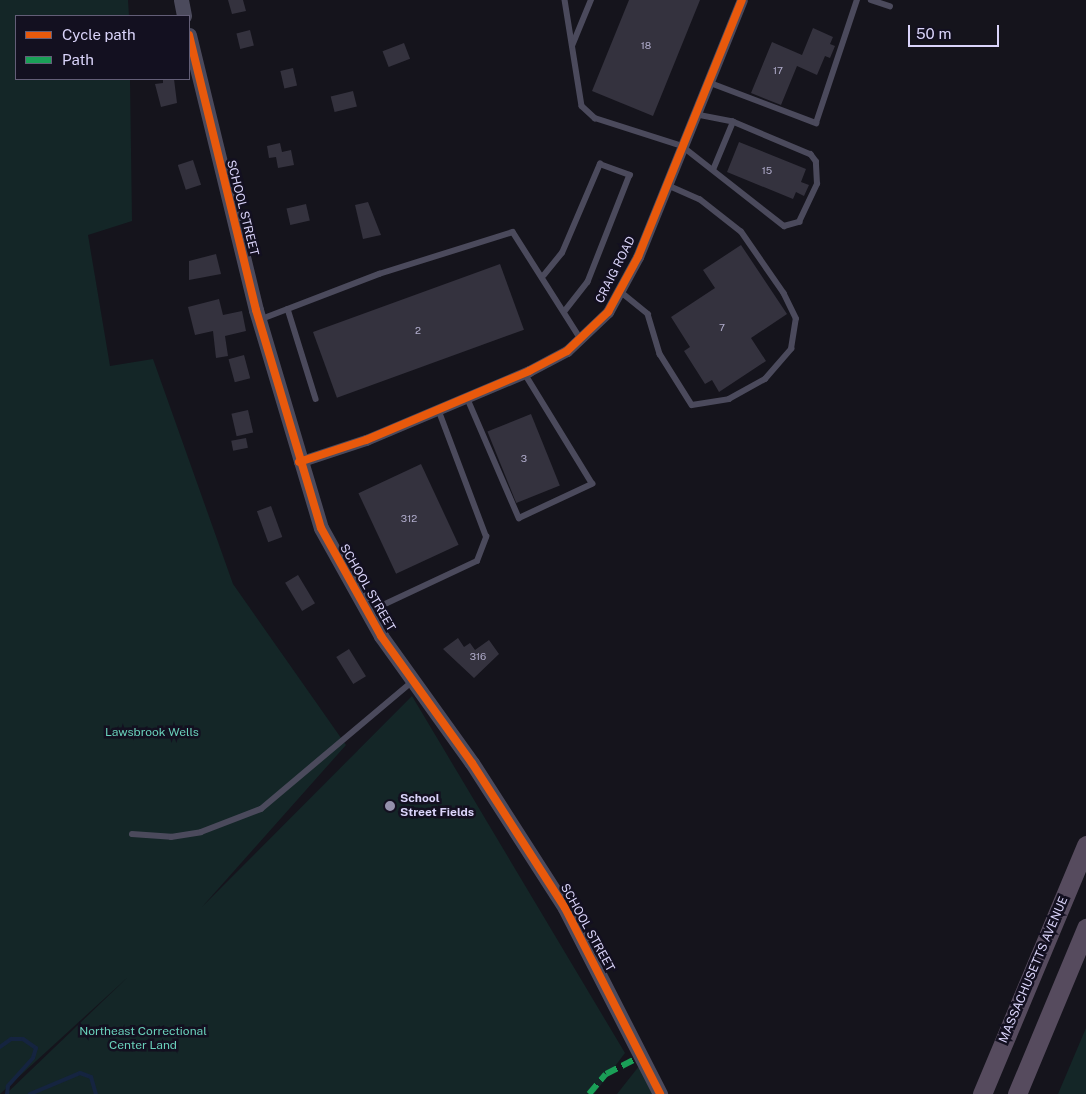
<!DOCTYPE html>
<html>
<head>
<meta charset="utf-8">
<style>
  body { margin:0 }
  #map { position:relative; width:1086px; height:1094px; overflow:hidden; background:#15141c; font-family:"Public Sans",sans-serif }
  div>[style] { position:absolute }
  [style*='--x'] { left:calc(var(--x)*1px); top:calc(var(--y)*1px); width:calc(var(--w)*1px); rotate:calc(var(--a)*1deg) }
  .green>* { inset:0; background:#142627 }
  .stream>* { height:4px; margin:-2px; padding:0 2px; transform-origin:2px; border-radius:2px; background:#152440 }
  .building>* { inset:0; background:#34323e; transform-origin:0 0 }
  .service>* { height:5.5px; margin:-2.75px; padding:0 2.75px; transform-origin:2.75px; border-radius:2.75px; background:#4b4a5c }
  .minor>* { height:11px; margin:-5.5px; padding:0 5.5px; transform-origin:5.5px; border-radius:5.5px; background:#4b4a5c }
  .tertiary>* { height:15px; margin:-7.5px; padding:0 7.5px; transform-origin:7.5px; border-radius:7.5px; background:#4b4a5c }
  .trunk>* { height:19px; margin:-9.5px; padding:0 9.5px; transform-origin:9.5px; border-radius:9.5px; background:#564b5e }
  .quiet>* { height:6px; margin-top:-3px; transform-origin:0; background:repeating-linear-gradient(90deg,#1a9f57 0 12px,transparent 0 18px) }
  .cycleway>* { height:8px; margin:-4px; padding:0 4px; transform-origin:4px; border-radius:4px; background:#e8590c }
  .dots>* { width:14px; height:14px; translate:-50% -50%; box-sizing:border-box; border:2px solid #131020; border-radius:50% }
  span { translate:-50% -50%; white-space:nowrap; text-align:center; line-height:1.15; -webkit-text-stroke:5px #131020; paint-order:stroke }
  .number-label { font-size:10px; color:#b0accb }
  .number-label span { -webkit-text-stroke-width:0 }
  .street-label { font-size:12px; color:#dad4fa }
  .park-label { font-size:12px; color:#69d0ba }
  .poi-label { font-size:12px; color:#dad4fa; font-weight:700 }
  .left { translate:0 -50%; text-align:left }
  .legend { position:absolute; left:15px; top:15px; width:175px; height:65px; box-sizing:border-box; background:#131020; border:1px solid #635e77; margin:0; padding:6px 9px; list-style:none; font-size:15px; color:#dad4fa }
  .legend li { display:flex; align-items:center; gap:10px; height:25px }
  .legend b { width:25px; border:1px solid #635e77 }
  .scale { position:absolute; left:908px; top:25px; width:91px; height:22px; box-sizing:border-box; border:2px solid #dad4fa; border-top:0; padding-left:6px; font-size:15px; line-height:18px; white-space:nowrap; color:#dad4fa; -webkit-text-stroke:4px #131020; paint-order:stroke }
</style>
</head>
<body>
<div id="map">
  <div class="green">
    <i style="clip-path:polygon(0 0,128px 0,129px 16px,16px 16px,16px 79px,130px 79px,132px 221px,88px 235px,110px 366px,153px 359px,233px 584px,346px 745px,202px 907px,412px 696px,625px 1053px,594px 1094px,6px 1094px,128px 977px,0 1094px)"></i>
    <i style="clip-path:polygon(1086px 1028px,1086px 1094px,1058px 1094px)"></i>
    <i style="clip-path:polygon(643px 1061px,656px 1094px,617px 1094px)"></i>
  </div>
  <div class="stream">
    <i style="--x:0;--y:1047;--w:14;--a:-36"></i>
    <i style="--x:11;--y:1039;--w:12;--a:0"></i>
    <i style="--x:23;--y:1039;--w:16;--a:35"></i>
    <i style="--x:36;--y:1048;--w:10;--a:107"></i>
    <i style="--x:33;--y:1058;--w:38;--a:132"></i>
    <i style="--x:8;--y:1086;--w:8;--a:97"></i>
    <i style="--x:30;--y:1094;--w:54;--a:-22.8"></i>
    <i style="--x:80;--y:1073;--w:12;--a:20"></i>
    <i style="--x:91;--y:1077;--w:18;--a:74"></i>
  </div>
  <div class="building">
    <i style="clip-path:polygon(228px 0,243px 0,246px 11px,232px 14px)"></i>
    <i style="clip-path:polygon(629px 0,700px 0,653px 116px,592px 91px)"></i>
    <i style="clip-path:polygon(813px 28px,833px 37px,830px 44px,835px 46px,830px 58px,825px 56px,817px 75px,797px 66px,781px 105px,751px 93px,772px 42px,802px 55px)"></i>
    <i style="left:250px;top:30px;width:16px;height:14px;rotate:76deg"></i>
    <i style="left:404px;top:43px;width:17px;height:23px;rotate:69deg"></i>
    <i style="left:293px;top:68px;width:18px;height:13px;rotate:77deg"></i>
    <i style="clip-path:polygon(163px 79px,174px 79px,177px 103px,161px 107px,155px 84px,163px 83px)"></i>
    <i style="left:353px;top:91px;width:16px;height:23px;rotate:76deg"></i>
    <i style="clip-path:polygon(739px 142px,806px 169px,801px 182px,809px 185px,804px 196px,796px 192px,793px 199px,727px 172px)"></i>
    <i style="clip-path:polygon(280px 143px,282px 152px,291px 150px,294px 165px,278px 168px,276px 157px,269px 158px,267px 146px)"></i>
    <i style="left:193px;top:160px;width:26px;height:16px;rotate:72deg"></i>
    <i style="clip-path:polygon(368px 202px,381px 235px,363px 239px,355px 205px)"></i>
    <i style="left:306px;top:204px;width:17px;height:20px;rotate:77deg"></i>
    <i style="clip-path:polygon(741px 245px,787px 314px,751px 338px,766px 361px,719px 392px,712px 380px,705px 384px,684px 351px,690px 347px,671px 317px,715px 288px,703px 270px)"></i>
    <i style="clip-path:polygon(216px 254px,221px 274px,189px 280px,189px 261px)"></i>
    <i style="left:500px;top:264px;width:70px;height:199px;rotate:70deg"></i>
    <i style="clip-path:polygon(219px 299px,223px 315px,242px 311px,246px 331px,225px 336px,228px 356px,216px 358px,213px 331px,195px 335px,188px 307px)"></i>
    <i style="left:244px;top:355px;width:24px;height:16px;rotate:75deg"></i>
    <i style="left:248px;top:410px;width:23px;height:17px;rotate:77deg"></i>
    <i style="left:531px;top:414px;width:77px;height:47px;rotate:68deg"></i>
    <i style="left:246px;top:438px;width:10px;height:15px;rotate:79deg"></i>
    <i style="left:421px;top:464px;width:89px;height:69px;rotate:65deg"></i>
    <i style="left:271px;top:506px;width:33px;height:15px;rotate:70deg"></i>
    <i style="left:298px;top:575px;width:33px;height:15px;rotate:59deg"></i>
    <i style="clip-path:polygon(458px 638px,464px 647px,470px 643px,475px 650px,489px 640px,499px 654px,474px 678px,443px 649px)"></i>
    <i style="left:349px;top:649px;width:32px;height:15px;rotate:58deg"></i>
  </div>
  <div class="service">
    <i style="--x:565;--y:0;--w:107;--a:80.9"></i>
    <i style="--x:582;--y:106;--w:18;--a:43"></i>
    <i style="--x:595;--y:118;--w:91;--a:17.8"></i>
    <i style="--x:682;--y:146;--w:130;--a:38.1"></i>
    <i style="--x:784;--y:226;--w:16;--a:-15"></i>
    <i style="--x:799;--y:222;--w:42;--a:-64.7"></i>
    <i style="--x:817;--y:184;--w:22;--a:-93"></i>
    <i style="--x:816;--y:162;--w:9;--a:-126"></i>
    <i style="--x:811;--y:155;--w:85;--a:-157.1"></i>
    <i style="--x:733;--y:122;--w:38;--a:-169"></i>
    <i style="--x:871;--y:0;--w:20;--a:18"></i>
    <i style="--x:572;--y:46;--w:50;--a:-67.6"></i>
    <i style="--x:708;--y:82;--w:116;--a:20.8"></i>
    <i style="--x:816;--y:123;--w:130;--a:-71.6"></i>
    <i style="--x:713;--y:170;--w:52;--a:-67.4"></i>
    <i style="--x:544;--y:275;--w:28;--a:-51"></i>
    <i style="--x:562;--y:253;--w:97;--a:-66.9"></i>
    <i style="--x:600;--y:164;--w:32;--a:20"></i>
    <i style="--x:630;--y:175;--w:115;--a:111.4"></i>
    <i style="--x:588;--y:282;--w:37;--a:128"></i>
    <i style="--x:621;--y:292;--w:35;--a:39"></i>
    <i style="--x:648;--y:314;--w:42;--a:73.3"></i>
    <i style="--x:660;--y:354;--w:60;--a:57.9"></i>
    <i style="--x:692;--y:405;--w:37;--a:-9"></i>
    <i style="--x:729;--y:399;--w:41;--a:-29.1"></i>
    <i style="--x:765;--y:379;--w:40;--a:-49"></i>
    <i style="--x:791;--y:349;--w:30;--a:-81"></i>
    <i style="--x:796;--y:319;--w:28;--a:-116"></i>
    <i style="--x:784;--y:294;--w:75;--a:-124.7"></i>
    <i style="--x:741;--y:232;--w:52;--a:-142"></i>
    <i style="--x:700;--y:200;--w:36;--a:-156"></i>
    <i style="--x:288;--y:309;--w:94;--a:72.7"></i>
    <i style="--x:259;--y:320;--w:129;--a:-21"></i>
    <i style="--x:379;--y:274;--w:140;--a:-17.4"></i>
    <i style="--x:513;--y:232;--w:127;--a:57.6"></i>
    <i style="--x:467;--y:397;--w:132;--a:66.7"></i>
    <i style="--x:519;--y:518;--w:81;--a:-25"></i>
    <i style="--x:592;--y:484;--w:130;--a:-121.5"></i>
    <i style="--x:368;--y:612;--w:120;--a:-25.1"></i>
    <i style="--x:477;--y:561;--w:26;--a:-69"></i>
    <i style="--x:486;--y:537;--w:137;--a:-110.6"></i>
    <i style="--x:132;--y:834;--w:39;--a:4"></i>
    <i style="--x:171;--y:837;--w:30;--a:-9"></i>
    <i style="--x:201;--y:832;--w:64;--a:-21"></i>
    <i style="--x:261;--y:809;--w:197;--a:-40.1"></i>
  </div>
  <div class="minor">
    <i style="--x:299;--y:462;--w:71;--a:-18.2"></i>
    <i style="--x:366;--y:440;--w:177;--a:-22.9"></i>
    <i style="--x:529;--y:371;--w:43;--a:-27.8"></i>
    <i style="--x:567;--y:351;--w:57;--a:-43.6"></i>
    <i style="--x:608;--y:312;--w:63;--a:-61.4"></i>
    <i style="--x:638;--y:257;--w:277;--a:-68"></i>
  </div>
  <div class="tertiary">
    <i style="--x:181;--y:0;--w:16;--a:79"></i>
    <i style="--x:189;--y:35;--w:283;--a:76.3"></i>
    <i style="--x:256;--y:310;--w:227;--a:73.4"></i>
    <i style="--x:321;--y:528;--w:124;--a:60.9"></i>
    <i style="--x:381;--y:636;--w:156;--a:54.4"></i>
    <i style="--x:472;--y:763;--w:172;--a:57.3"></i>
    <i style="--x:565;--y:908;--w:209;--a:62.9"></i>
  </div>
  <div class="trunk">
    <i style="--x:982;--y:1094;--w:270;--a:-67.3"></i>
    <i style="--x:1017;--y:1094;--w:180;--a:-67.4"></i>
  </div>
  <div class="quiet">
    <i style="--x:589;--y:1094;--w:26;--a:-50"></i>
    <i style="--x:606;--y:1074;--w:39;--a:-27"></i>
  </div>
  <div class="cycleway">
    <i style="--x:189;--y:35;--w:283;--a:76.3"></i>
    <i style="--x:256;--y:310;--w:227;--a:73.4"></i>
    <i style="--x:321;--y:528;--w:124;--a:60.9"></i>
    <i style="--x:381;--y:636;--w:156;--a:54.4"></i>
    <i style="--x:472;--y:763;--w:172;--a:57.3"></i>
    <i style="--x:565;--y:908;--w:209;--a:62.9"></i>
    <i style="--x:299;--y:462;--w:71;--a:-18.2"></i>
    <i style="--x:366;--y:440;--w:177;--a:-22.9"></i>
    <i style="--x:529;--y:371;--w:43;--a:-27.8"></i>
    <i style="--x:567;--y:351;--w:57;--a:-43.6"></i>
    <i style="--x:608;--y:312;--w:63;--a:-61.4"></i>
    <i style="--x:638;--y:257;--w:277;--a:-68"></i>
  </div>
  <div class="dots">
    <i style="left:390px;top:806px;background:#9591ac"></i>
  </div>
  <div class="number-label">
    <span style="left:646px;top:46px">18</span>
    <span style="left:778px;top:71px">17</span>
    <span style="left:767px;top:171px">15</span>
    <span style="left:722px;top:328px">7</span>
    <span style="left:418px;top:331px">2</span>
    <span style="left:524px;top:459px">3</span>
    <span style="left:409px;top:519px">312</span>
    <span style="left:478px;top:657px">316</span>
  </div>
  <div class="street-label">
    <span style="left:242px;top:208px;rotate:76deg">SCHOOL STREET</span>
    <span style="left:616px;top:270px;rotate:-63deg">CRAIG ROAD</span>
    <span style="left:367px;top:588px;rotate:60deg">SCHOOL STREET</span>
    <span style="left:587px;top:928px;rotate:61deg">SCHOOL STREET</span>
    <span style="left:1034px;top:970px;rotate:-67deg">MASSACHUSETTS AVENUE</span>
  </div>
  <div class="park-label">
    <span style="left:152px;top:733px">Lawsbrook Wells</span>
    <span style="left:143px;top:1039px">Northeast Correctional<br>Center Land</span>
  </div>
  <div class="poi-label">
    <span class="left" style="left:400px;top:806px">School<br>Street Fields</span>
  </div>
  <ul class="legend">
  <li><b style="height:6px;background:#e8590c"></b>Cycle path</li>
  <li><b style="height:6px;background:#1a9f57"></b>Path</li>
  </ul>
  <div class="scale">50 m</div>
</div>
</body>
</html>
